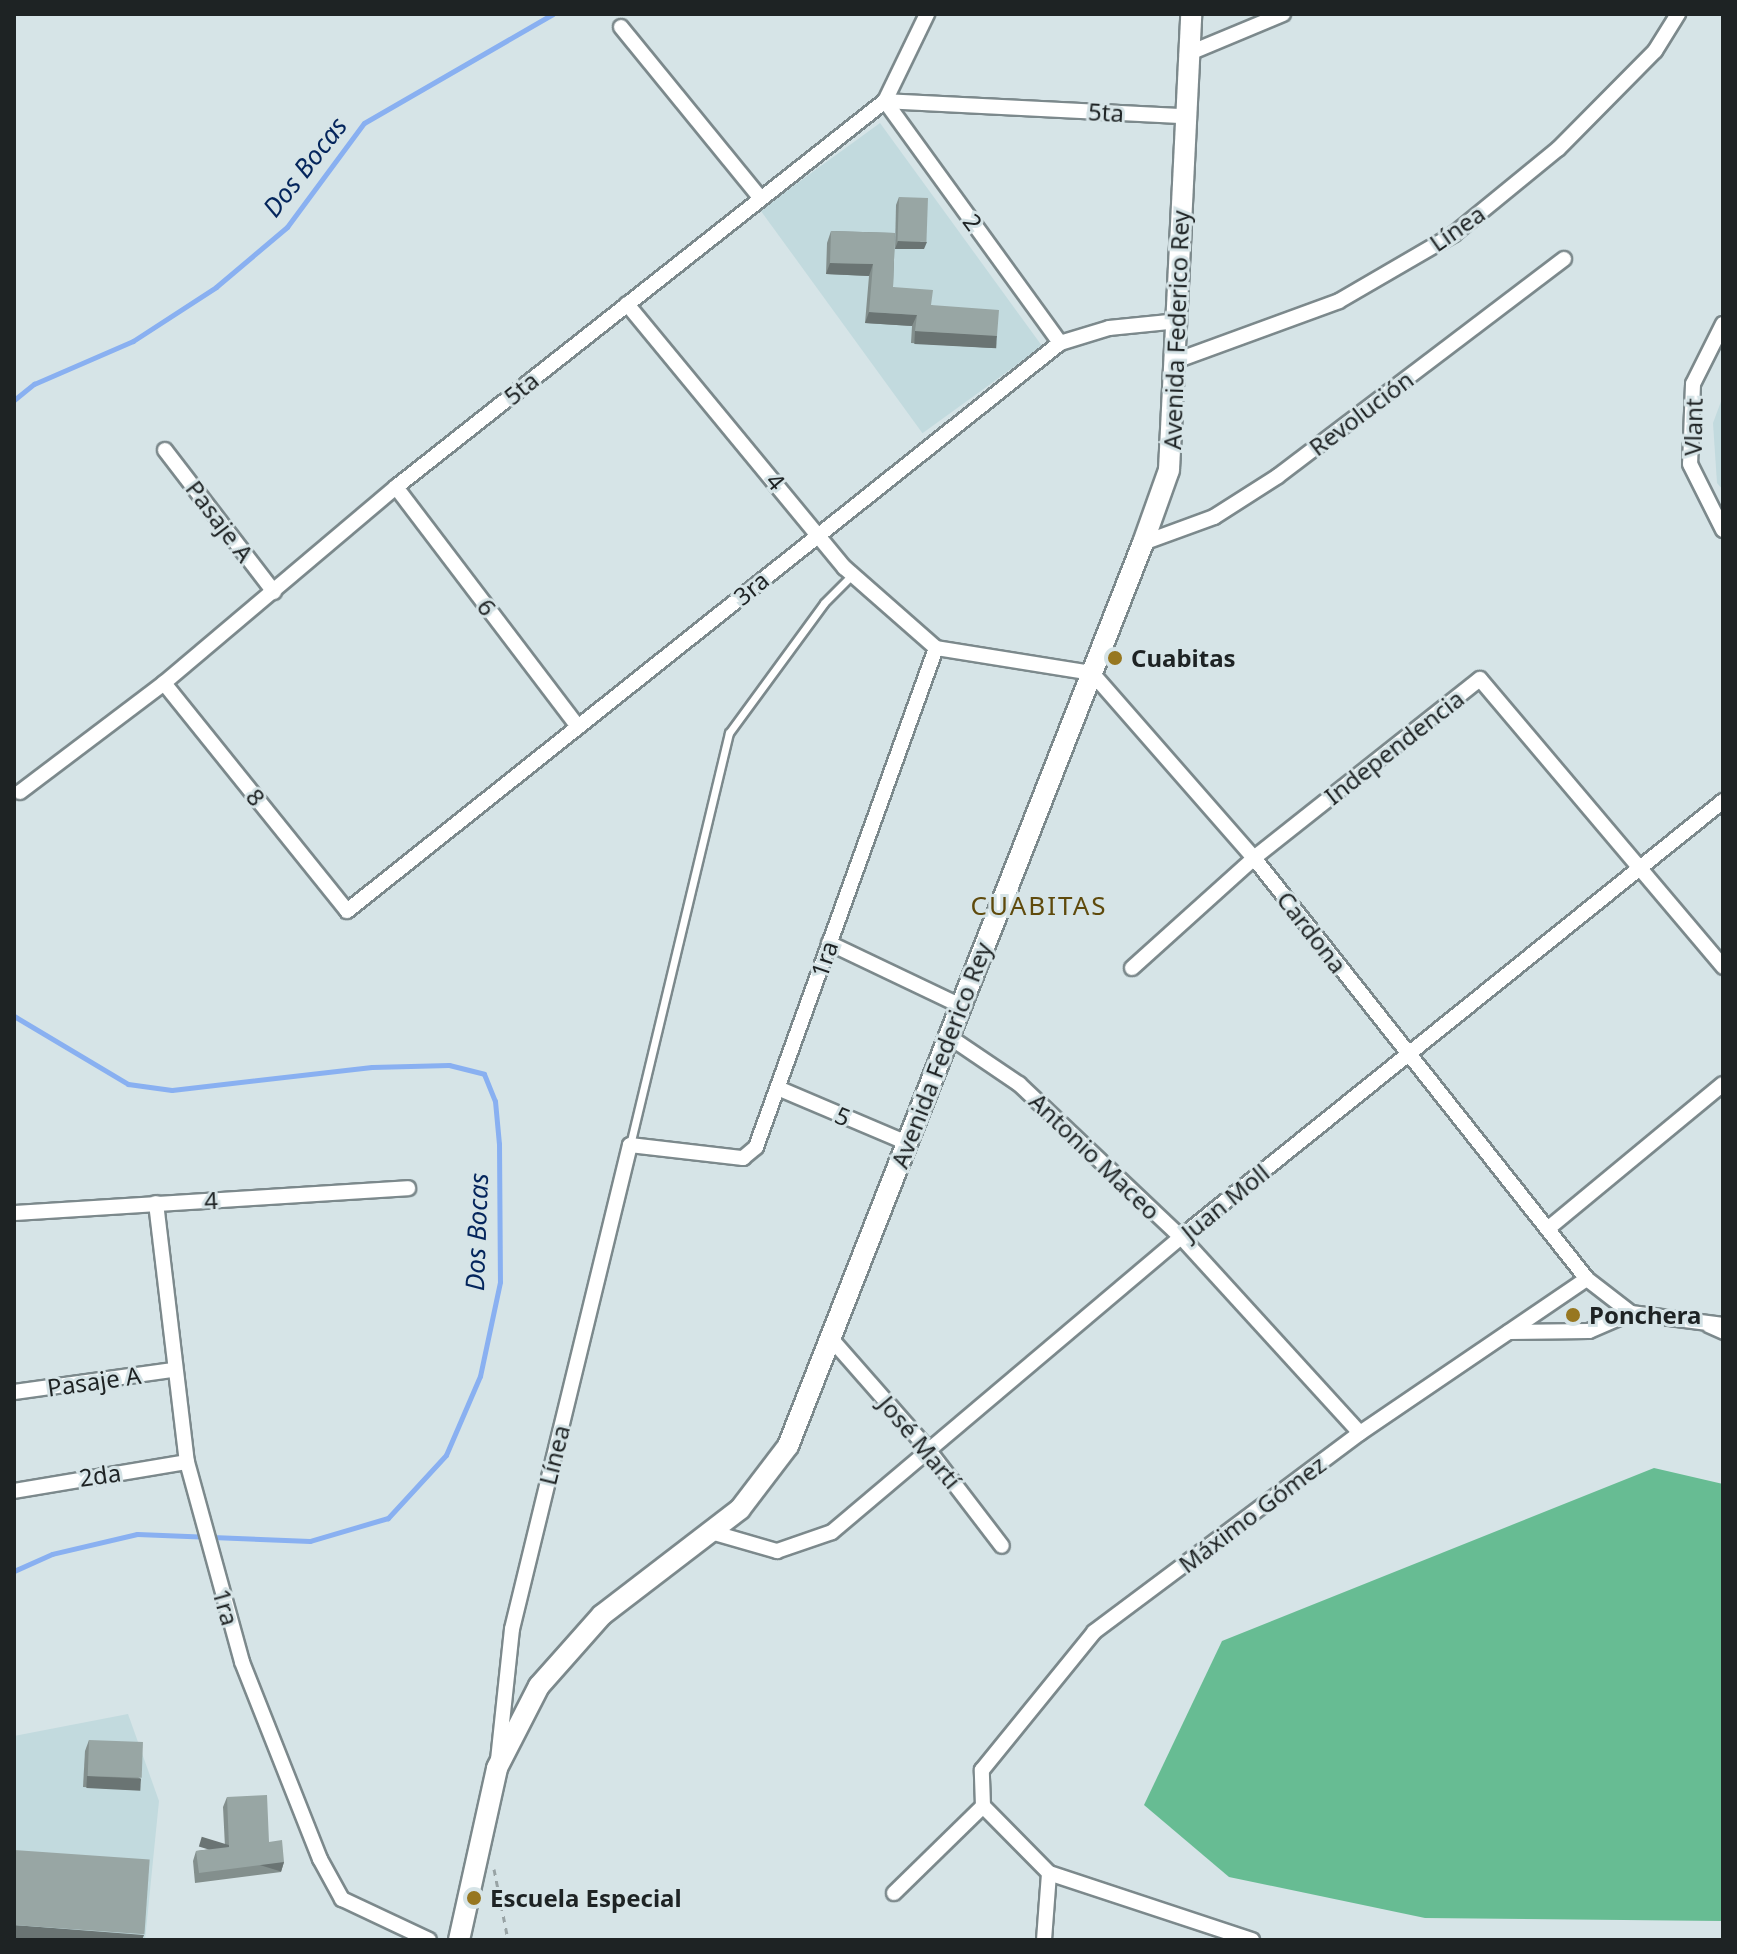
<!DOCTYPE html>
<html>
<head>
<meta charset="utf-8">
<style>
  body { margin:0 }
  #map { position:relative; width:1737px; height:1954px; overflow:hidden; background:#d6e4e7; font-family:"Noto Sans",sans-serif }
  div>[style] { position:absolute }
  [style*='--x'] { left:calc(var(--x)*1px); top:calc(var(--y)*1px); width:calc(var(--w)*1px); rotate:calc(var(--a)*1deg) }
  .built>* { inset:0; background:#c2dade; transform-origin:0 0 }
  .forest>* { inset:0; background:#67bc93 }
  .stream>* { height:5px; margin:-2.5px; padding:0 2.5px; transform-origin:2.5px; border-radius:2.5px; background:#89b0f1 }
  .path>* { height:3px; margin-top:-1.5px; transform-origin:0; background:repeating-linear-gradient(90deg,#98a3a5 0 6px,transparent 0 12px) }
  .roads { filter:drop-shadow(2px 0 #7c898c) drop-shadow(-2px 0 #7c898c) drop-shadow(0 2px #7c898c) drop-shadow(0 -2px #7c898c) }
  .lane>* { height:7px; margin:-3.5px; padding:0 3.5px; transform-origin:3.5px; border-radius:3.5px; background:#fff }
  .street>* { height:14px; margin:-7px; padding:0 7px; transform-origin:7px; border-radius:7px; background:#fff }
  .secondary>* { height:20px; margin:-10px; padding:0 10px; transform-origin:10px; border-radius:10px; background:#fff }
  .wall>* { inset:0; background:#838f8d }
  .shaded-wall>* { inset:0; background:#6a7473; transform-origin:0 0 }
  .building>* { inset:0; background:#98a6a4; transform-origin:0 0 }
  .dots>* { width:22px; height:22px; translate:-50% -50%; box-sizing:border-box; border:4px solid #d6e4e7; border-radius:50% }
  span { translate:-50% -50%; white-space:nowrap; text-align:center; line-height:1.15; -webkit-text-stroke:6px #d6e4e7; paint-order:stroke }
  .street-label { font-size:24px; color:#1e2324 }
  .poi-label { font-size:24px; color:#1e2324; font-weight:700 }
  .left { translate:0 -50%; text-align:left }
  .water-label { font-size:26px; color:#04255c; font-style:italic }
  .neighbourhood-label { font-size:26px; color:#5f4a0c; letter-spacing:2px }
  .frame { position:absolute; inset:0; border:16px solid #1e2324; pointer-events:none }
</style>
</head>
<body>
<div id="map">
  <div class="built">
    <i style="left:880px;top:123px;width:276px;height:148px;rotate:54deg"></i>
    <i style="clip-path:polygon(1723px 396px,1723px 490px,1717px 483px,1713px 423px)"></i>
    <i style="clip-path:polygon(128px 1714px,159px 1801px,145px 1940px,14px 1940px,14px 1736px)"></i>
  </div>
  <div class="forest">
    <i style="clip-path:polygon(1654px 1468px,1723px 1484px,1723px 1921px,1425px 1918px,1229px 1877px,1144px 1805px,1222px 1641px)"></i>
  </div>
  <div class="stream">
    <i style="--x:14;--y:400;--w:26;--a:-39"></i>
    <i style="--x:34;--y:384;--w:108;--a:-23.5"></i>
    <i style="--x:133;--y:341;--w:99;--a:-33"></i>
    <i style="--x:216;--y:287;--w:93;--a:-40.2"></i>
    <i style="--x:287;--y:227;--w:129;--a:-53.5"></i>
    <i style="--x:364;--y:123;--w:218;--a:-30"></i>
    <i style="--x:14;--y:1016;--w:133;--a:30.8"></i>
    <i style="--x:128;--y:1084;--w:44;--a:7.8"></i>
    <i style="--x:172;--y:1090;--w:201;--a:-6.6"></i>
    <i style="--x:372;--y:1067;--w:77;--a:-1.5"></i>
    <i style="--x:449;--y:1065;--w:36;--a:14"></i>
    <i style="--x:484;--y:1074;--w:29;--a:68"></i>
    <i style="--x:495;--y:1101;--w:43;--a:84.7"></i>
    <i style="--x:499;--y:1144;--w:138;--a:89.6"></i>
    <i style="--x:500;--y:1282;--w:96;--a:102"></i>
    <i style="--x:480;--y:1376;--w:86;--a:113.3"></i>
    <i style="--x:446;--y:1455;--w:86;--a:132.6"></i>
    <i style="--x:388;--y:1518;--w:81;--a:163.6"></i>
    <i style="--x:310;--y:1541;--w:173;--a:-177.7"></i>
    <i style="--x:137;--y:1534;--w:87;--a:166.8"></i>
    <i style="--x:52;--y:1554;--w:42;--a:155.9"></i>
  </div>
  <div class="path">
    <i style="--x:494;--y:1869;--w:72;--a:78.8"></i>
  </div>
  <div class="roads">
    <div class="lane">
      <i style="--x:630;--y:1145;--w:424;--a:-76.5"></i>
      <i style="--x:729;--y:733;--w:161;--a:-53.8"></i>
      <i style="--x:824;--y:603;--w:41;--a:-45"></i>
      <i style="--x:1707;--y:1328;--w:17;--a:24"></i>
    </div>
    <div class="street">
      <i style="--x:621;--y:27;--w:218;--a:50.8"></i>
      <i style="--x:1187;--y:54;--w:104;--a:-22.6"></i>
      <i style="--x:885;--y:101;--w:299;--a:54.1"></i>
      <i style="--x:885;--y:101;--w:298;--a:2.9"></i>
      <i style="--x:627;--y:304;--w:342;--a:50.5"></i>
      <i style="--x:845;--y:568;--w:121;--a:41.3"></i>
      <i style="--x:1723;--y:324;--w:67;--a:116.6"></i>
      <i style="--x:1693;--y:384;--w:80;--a:92.1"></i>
      <i style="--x:1690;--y:464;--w:74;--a:63.4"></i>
      <i style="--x:1178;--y:360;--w:171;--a:-20.1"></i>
      <i style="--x:1339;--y:301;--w:133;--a:-30.2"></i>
      <i style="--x:1454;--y:234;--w:134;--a:-39.3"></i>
      <i style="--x:1558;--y:149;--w:138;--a:-45.3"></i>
      <i style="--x:1655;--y:51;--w:44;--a:-58.1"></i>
      <i style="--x:165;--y:450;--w:179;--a:52.5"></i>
      <i style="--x:396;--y:487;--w:301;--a:52.8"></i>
      <i style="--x:1143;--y:543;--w:76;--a:-20.1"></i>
      <i style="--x:1214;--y:517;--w:76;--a:-32.6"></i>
      <i style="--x:1278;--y:476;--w:359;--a:-37.2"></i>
      <i style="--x:936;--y:648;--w:158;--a:9.1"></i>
      <i style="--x:1092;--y:673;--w:246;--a:48.8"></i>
      <i style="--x:1254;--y:858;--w:537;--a:51.66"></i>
      <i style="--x:1587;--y:1279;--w:56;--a:37.7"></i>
      <i style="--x:164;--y:683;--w:292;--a:51.2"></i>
      <i style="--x:347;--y:911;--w:912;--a:-38.54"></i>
      <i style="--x:1060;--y:343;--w:51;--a:-17"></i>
      <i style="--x:1109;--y:328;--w:70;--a:-5.7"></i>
      <i style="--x:20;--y:792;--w:181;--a:-37.1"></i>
      <i style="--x:164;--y:683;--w:304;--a:-40.2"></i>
      <i style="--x:396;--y:487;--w:623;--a:-38.29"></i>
      <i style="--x:885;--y:101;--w:97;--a:-64.2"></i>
      <i style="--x:829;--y:943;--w:144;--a:25.5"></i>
      <i style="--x:1132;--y:968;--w:164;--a:-42"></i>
      <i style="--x:1254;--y:858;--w:288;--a:-38.4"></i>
      <i style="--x:1480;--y:679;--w:377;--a:49.8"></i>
      <i style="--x:948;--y:1036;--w:86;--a:34.1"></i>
      <i style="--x:1019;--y:1084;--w:223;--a:43.4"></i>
      <i style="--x:1181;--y:1237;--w:265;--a:47.6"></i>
      <i style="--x:780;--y:1089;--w:138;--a:23"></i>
      <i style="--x:156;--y:1203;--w:261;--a:83.2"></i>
      <i style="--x:187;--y:1462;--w:207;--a:74.6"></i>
      <i style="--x:242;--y:1662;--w:212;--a:68.4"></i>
      <i style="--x:320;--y:1859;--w:46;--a:61.2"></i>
      <i style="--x:342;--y:1899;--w:96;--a:25.2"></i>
      <i style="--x:14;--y:1213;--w:395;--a:-3.6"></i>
      <i style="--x:1550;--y:1227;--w:224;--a:-39.6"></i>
      <i style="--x:1509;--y:1332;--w:80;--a:-0.7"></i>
      <i style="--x:1589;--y:1331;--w:46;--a:-23.2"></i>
      <i style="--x:1631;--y:1313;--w:93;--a:7.4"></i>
      <i style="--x:833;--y:1341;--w:142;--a:48.7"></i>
      <i style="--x:927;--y:1448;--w:123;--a:52.6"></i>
      <i style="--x:14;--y:1392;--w:161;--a:-7.9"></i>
      <i style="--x:14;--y:1491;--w:175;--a:-9.5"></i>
      <i style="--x:711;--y:1532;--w:69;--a:16.1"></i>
      <i style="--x:777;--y:1551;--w:58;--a:-19.1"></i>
      <i style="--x:832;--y:1532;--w:457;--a:-40.2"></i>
      <i style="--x:1181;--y:1237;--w:696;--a:-38.81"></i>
      <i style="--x:498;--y:1760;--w:132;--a:-83.9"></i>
      <i style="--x:512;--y:1629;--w:498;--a:-76.3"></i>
      <i style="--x:630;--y:1145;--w:114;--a:6.6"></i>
      <i style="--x:743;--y:1158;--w:17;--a:-40"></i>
      <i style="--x:756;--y:1147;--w:530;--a:-70.16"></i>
      <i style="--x:983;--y:1806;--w:36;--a:-92"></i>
      <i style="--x:982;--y:1770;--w:178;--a:-50.9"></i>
      <i style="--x:1094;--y:1632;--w:332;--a:-36.8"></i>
      <i style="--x:1360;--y:1433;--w:274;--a:-34.2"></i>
      <i style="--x:983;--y:1806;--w:94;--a:45.4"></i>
      <i style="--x:1049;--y:1873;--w:214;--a:18.3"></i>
      <i style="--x:894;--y:1893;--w:124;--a:-44.3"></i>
      <i style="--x:1044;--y:1940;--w:67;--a:-85.7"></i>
    </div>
    <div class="secondary">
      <i style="--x:459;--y:1940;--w:176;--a:-77.5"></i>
      <i style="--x:497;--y:1768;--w:92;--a:-62.9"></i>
      <i style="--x:539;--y:1686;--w:95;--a:-48.4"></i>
      <i style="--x:602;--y:1615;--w:174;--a:-37.5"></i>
      <i style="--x:740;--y:1509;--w:79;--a:-52.7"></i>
      <i style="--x:788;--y:1446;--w:970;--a:-68.54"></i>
      <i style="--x:1143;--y:543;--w:77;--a:-70.4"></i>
      <i style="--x:1169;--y:470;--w:457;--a:-87.2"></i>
    </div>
  </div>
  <div class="wall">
    <i style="clip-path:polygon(899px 197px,924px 249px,895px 249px,896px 205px)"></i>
    <i style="clip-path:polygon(831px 231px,895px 233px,893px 287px,997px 336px,992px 348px,911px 343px,912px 326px,865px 323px,869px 276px,826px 274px,827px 243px)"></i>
    <i style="clip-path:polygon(89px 1740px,141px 1779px,137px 1790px,83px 1787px,85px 1751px)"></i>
    <i style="clip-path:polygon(227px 1797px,269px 1842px,284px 1862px,281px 1872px,195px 1883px,193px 1861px,196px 1851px,225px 1847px,223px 1807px)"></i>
  </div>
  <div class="shaded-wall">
    <i style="clip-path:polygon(898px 241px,927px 242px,924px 249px,895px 249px)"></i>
    <i style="clip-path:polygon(830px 263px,873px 264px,869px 276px,826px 274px)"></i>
    <i style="clip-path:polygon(869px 312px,917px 315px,912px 326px,865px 323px)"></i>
    <i style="left:915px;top:331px;width:82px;height:13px;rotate:3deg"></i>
    <i style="left:87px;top:1776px;width:54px;height:12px;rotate:3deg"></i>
    <i style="left:284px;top:1862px;width:10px;height:86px;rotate:107deg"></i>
    <i style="clip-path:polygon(14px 1925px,144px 1935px,142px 1940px,14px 1940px)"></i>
  </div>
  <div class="building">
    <i style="left:899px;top:197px;width:29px;height:44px;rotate:2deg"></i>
    <i style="clip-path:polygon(831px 231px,895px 233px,893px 287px,933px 290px,931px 305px,999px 310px,997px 336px,915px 331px,917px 315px,869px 312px,873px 264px,830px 263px)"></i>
    <i style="left:89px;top:1740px;width:54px;height:36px;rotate:2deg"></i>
    <i style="clip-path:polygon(267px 1795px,269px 1842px,282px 1840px,284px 1862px,199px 1873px,196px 1851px,229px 1847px,227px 1797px)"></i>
    <i style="left:14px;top:1850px;width:136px;height:75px;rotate:4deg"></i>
  </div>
  <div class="dots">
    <i style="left:1115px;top:658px;background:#977720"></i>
    <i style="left:1573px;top:1315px;background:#977720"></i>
    <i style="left:474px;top:1898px;background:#977720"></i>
  </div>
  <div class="street-label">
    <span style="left:1106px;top:112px;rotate:3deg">5ta</span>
    <span style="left:973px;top:222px;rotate:54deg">2</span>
    <span style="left:1457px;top:228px;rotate:-35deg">Línea</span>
    <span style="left:1176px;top:330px;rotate:-88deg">Avenida Federico Rey</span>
    <span style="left:521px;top:388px;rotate:-39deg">5ta</span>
    <span style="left:1361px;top:413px;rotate:-37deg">Revolución</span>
    <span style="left:1693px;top:427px;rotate:-89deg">Vlant</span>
    <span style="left:776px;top:481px;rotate:50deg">4</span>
    <span style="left:220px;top:521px;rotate:53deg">Pasaje A</span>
    <span style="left:751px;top:588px;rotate:-39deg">3ra</span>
    <span style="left:487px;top:607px;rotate:53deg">6</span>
    <span style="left:1394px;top:747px;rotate:-38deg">Independencia</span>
    <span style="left:256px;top:797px;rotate:51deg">8</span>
    <span style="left:1312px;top:932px;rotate:52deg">Cardona</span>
    <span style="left:824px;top:959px;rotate:-71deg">1ra</span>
    <span style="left:941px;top:1055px;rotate:-69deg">Avenida Federico Rey</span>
    <span style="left:843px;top:1116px;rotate:23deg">5</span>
    <span style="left:1095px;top:1156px;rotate:44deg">Antonio Maceo</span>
    <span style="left:211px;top:1200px;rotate:-3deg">4</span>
    <span style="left:1225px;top:1202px;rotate:-39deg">Juan Moll</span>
    <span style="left:94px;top:1381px;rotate:-8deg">Pasaje A</span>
    <span style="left:920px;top:1442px;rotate:50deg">José Martí</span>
    <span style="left:554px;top:1455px;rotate:-76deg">Línea</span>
    <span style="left:100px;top:1475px;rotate:-8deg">2da</span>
    <span style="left:1252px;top:1514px;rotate:-37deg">Máximo Gómez</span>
    <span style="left:226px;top:1607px;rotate:74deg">1ra</span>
  </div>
  <div class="poi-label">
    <span class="left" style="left:1131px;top:658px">Cuabitas</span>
    <span class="left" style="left:1589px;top:1315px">Ponchera</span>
    <span class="left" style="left:490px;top:1898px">Escuela Especial</span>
  </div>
  <div class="water-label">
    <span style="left:305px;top:167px;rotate:-52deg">Dos Bocas</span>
    <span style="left:477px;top:1232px;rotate:-88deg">Dos Bocas</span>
  </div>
  <div class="neighbourhood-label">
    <span style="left:1039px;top:906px">CUABITAS</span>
  </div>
  <div class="frame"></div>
</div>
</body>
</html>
